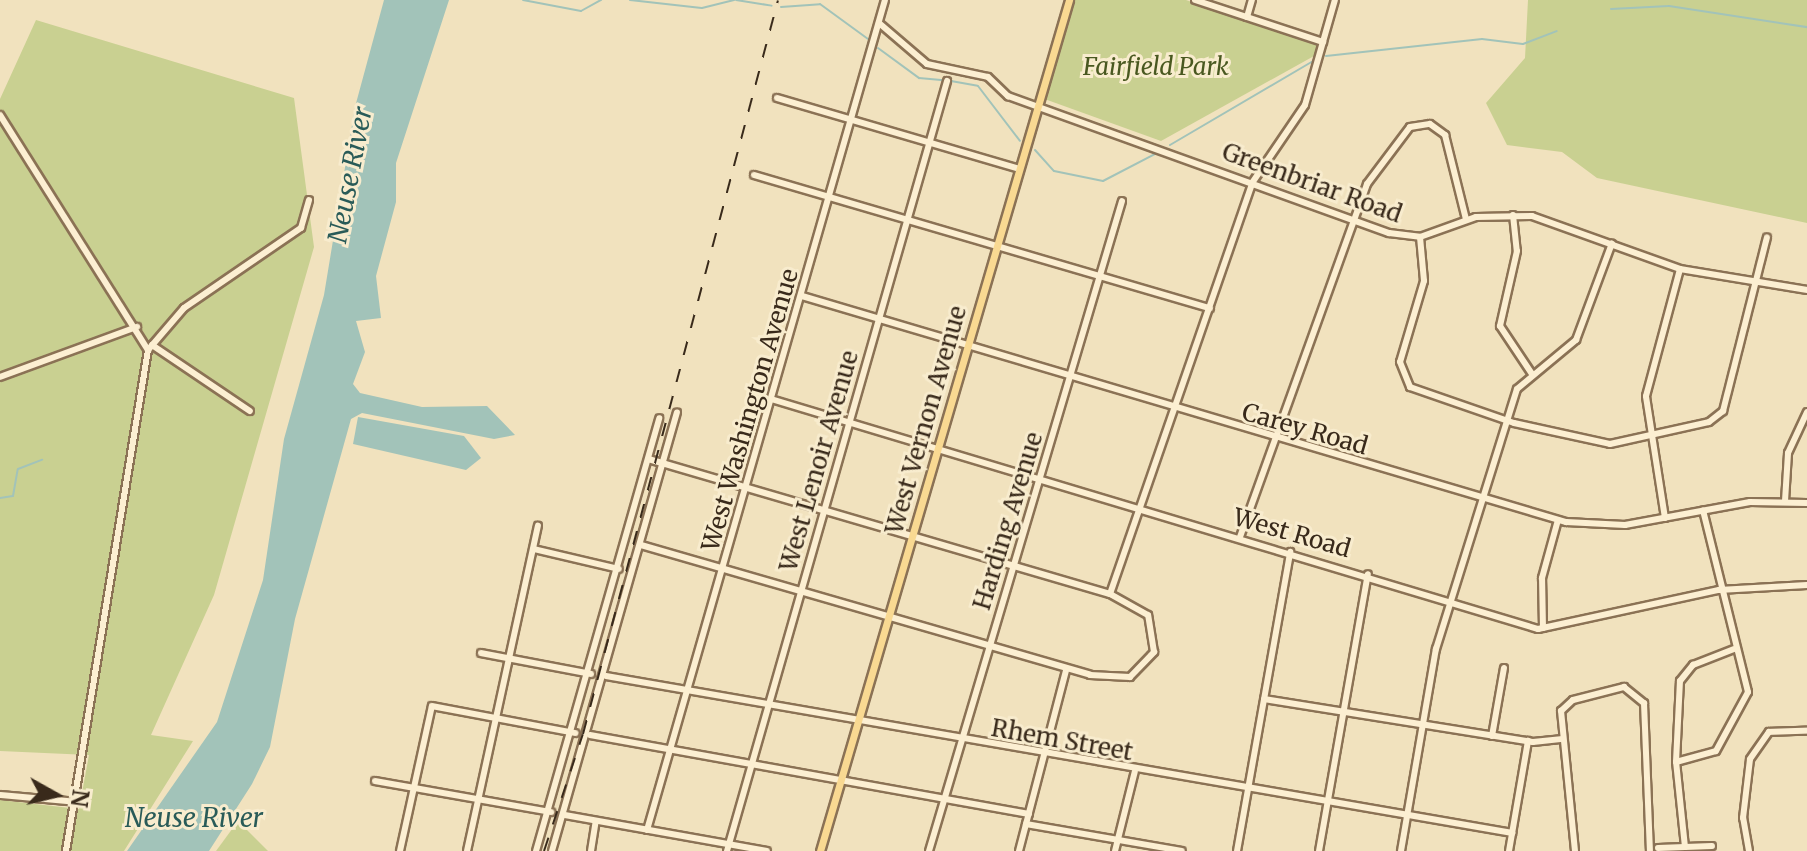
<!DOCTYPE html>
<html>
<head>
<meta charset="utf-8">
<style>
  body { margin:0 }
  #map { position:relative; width:1807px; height:851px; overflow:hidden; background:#f1e2be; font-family:Merriweather,serif }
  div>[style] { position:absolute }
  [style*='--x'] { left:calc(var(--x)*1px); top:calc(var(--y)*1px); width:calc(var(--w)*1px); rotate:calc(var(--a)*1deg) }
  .green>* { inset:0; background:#c9d091 }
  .water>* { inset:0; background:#a2c3b9 }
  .stream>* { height:2px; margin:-1px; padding:0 1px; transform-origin:1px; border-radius:1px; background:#a2c3b9 }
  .roads { filter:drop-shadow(2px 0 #8b7255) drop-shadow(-2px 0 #8b7255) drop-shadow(0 2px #8b7255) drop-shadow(0 -2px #8b7255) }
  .minor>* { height:6px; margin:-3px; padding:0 3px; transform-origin:3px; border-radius:3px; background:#fcefd2 }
  .major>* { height:7px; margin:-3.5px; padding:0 3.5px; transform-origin:3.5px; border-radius:3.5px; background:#f9d992 }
  .rail>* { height:2px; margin-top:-1px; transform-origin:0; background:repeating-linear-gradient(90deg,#392a1b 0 14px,transparent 0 28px) }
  span { translate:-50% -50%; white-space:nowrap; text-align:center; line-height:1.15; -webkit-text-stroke:6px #f8ecce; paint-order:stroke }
  .park-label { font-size:24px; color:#495820; font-style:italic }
  .street-label { font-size:24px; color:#392a1b }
  .water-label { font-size:26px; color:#295b58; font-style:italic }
  .north { position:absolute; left:16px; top:755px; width:80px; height:80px; -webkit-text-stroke:6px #f8ecce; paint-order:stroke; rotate:98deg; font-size:22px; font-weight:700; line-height:32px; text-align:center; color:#392a1b }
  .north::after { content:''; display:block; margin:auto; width:28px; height:36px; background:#392a1b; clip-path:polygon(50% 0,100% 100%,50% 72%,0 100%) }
</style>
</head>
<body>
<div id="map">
  <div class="green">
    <i style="clip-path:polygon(1069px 0,1186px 0,1318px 46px,1314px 56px,1161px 141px,1039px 97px)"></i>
    <i style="clip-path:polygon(1528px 0,1807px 0,1807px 223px,1597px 178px,1562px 152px,1507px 145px,1486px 103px,1525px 58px)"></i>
    <i style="clip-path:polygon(36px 20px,294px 98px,314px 247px,214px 595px,151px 735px,193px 741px,124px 851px,0 851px,0 800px,79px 809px,89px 755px,0 751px,0 99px)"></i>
    <i style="clip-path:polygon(238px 821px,268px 851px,216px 851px)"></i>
  </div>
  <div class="water">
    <i style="clip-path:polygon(384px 0,449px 0,396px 163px,396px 202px,376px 276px,381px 318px,356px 321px,365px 352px,353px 384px,360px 393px,422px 407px,487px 406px,515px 435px,494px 439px,362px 413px,351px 419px,295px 619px,270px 747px,252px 784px,209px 851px,127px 851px,217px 722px,263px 580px,284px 439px,324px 295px,355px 107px)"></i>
    <i style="clip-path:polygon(358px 417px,464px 436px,481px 458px,466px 470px,353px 444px)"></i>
  </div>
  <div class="stream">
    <i style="--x:523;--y:0;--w:59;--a:10.7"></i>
    <i style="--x:581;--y:11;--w:23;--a:-29"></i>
    <i style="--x:630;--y:0;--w:72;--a:6.3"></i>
    <i style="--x:702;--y:8;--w:33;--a:-14"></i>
    <i style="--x:736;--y:0;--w:36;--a:9"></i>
    <i style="--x:781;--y:7;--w:39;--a:-4"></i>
    <i style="--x:820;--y:4;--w:59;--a:36.1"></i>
    <i style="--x:1611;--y:9;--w:58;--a:-3"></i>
    <i style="--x:1669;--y:6;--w:140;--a:8.7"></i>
    <i style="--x:878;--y:48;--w:51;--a:36.2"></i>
    <i style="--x:919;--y:78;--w:25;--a:5"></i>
    <i style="--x:1326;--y:56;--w:157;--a:-6.2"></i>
    <i style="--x:1482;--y:39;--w:41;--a:7"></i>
    <i style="--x:1523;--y:44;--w:36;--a:-21"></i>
    <i style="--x:951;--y:81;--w:27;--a:10"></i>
    <i style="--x:978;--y:86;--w:69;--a:52.6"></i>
    <i style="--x:1170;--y:145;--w:166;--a:-30.4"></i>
    <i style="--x:1035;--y:150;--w:28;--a:48"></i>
    <i style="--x:1054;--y:171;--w:50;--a:11.5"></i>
    <i style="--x:1103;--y:181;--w:61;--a:-27.4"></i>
    <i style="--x:0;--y:498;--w:13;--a:-9"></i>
    <i style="--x:13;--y:496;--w:27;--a:-80"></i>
    <i style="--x:18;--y:469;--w:26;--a:-21"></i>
  </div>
  <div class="roads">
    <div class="minor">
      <i style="--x:1195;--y:0;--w:135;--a:18.2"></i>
      <i style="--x:1247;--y:17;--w:18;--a:-74"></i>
      <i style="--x:879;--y:23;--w:63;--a:40.5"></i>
      <i style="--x:927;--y:64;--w:62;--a:12"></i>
      <i style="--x:988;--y:77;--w:28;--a:44"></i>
      <i style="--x:1008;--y:96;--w:405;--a:19.8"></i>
      <i style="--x:1389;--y:233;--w:31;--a:7"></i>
      <i style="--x:1420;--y:237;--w:59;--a:-19.7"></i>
      <i style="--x:1476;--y:217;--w:56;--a:-1"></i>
      <i style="--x:1532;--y:216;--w:157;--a:19.7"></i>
      <i style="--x:1680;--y:269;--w:129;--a:9.4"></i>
      <i style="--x:777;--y:98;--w:253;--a:16.3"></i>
      <i style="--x:0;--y:115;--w:278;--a:57.8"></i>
      <i style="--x:148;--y:350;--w:508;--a:99.3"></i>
      <i style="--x:754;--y:175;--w:475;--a:16.3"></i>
      <i style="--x:1513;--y:215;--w:36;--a:84"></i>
      <i style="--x:1517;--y:251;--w:77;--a:102.8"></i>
      <i style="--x:1500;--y:326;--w:58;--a:56.3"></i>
      <i style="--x:1420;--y:237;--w:44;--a:84.8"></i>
      <i style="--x:1424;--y:281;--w:84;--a:106.5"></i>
      <i style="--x:1400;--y:362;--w:27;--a:68"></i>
      <i style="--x:1410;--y:387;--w:110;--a:19.1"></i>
      <i style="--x:1514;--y:423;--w:98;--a:12.3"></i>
      <i style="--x:1610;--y:444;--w:101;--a:-12.5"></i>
      <i style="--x:1709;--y:422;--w:18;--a:-38"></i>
      <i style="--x:1723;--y:411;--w:179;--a:-75.8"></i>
      <i style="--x:802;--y:296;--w:797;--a:16.48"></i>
      <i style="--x:1566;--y:522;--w:59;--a:2.9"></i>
      <i style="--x:1625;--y:525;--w:127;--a:-10.4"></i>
      <i style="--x:1750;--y:502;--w:57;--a:1"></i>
      <i style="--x:152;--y:345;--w:118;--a:34"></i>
      <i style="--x:148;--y:350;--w:55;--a:-49.4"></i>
      <i style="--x:184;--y:308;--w:142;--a:-34.4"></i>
      <i style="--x:301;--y:228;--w:29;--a:-74"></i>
      <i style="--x:0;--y:377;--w:146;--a:-20.1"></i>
      <i style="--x:771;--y:399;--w:801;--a:16.69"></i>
      <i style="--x:1538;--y:629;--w:185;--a:-12.2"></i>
      <i style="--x:1719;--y:590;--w:88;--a:-3.3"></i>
      <i style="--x:1785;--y:501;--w:48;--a:-86.4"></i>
      <i style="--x:1788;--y:453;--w:45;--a:-65.1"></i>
      <i style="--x:1665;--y:518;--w:123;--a:-98.9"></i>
      <i style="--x:1646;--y:396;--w:131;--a:-75"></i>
      <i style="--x:1240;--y:537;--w:375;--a:-70.2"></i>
      <i style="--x:1367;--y:184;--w:71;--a:-53"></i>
      <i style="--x:1410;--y:127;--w:20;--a:-9"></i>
      <i style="--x:1430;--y:124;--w:19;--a:36"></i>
      <i style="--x:1445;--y:135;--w:87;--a:76"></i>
      <i style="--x:641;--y:545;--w:467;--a:16.1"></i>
      <i style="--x:1090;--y:675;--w:40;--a:2.9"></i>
      <i style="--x:1130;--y:677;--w:35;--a:-46"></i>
      <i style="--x:1154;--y:652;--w:37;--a:-99"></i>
      <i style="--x:1148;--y:615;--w:43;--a:-151.1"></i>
      <i style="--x:1110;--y:594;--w:481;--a:-163.7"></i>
      <i style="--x:534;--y:549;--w:87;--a:13.2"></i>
      <i style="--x:1110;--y:594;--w:435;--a:-70.9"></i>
      <i style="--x:1252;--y:183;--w:94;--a:-55.8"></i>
      <i style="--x:1305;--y:105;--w:109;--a:-74.1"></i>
      <i style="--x:1543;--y:628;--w:50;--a:-91.1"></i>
      <i style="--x:1542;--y:578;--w:60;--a:-74.6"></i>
      <i style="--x:481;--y:653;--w:112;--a:10.8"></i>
      <i style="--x:606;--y:676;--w:920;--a:9.83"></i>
      <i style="--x:1264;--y:699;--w:272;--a:9.1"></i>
      <i style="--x:1533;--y:742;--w:30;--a:-6"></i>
      <i style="--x:590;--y:735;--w:446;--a:10.2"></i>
      <i style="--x:1492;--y:736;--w:69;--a:-80"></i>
      <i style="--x:1676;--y:762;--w:41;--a:-15.4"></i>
      <i style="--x:1716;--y:751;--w:67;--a:-61.5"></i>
      <i style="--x:1748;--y:692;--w:187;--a:-103.9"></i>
      <i style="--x:375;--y:781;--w:179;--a:10"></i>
      <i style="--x:0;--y:795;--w:78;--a:5.1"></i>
      <i style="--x:565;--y:815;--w:205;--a:10.1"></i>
      <i style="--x:1026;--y:824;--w:158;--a:9.8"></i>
      <i style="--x:647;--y:830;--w:863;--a:-74"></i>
      <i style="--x:1685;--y:847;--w:85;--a:-96"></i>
      <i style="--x:1676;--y:762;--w:81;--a:-87.2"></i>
      <i style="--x:1680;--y:681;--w:21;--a:-51"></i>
      <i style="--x:1693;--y:665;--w:44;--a:-21.3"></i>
      <i style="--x:1658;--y:848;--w:54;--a:-2.1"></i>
      <i style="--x:400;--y:851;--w:148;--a:-77.6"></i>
      <i style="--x:432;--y:706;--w:146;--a:10.7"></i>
      <i style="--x:467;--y:851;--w:333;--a:-77.7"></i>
      <i style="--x:536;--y:851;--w:450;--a:-74.1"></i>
      <i style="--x:552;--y:851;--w:456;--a:-74.1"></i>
      <i style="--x:591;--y:851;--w:30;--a:-81"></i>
      <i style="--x:727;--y:851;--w:801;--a:-74.05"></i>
      <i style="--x:929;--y:851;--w:678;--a:-73.46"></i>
      <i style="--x:1019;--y:851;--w:187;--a:-75.4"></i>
      <i style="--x:1115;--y:851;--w:82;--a:-76"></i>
      <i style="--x:1237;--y:851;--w:304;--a:-79.9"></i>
      <i style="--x:1319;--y:851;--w:281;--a:-80"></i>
      <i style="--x:1401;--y:851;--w:205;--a:-80.2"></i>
      <i style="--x:1436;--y:649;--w:272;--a:-72.7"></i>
      <i style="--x:1517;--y:389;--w:77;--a:-39.7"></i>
      <i style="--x:1576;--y:340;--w:103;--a:-69.6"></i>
      <i style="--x:1509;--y:851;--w:112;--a:-80.2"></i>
      <i style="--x:1575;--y:851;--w:141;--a:-95.7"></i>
      <i style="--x:1561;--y:711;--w:16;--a:-43"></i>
      <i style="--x:1573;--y:700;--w:53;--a:-14.3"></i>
      <i style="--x:1624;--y:687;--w:26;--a:39"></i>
      <i style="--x:1644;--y:703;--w:148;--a:87.7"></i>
      <i style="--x:1749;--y:851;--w:34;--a:-100"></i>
      <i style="--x:1743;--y:818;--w:59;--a:-83.2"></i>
      <i style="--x:1750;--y:759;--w:33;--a:-55"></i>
      <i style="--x:1769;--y:732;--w:38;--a:-2"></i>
    </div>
    <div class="major">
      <i style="--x:820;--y:851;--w:887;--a:-73.69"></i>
    </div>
  </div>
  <div class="rail">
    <i style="--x:544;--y:851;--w:123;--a:-71.6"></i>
    <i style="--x:583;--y:734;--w:759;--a:-75.12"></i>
  </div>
  <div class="park-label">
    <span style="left:1156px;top:67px">Fairfield Park</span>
  </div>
  <div class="street-label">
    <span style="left:1312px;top:183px;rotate:20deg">Greenbriar Road</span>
    <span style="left:750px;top:410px;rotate:-74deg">West Washington Avenue</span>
    <span style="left:926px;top:420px;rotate:-74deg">West Vernon Avenue</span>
    <span style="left:1305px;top:429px;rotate:16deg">Carey Road</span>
    <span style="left:819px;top:461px;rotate:-74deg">West Lenoir Avenue</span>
    <span style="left:1008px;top:521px;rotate:-73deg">Harding Avenue</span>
    <span style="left:1292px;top:533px;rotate:16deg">West Road</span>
    <span style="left:1062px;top:740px;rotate:10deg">Rhem Street</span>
  </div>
  <div class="water-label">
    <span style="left:350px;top:175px;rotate:-79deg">Neuse River</span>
    <span style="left:194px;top:818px">Neuse River</span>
  </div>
  <div class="north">N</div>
</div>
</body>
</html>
